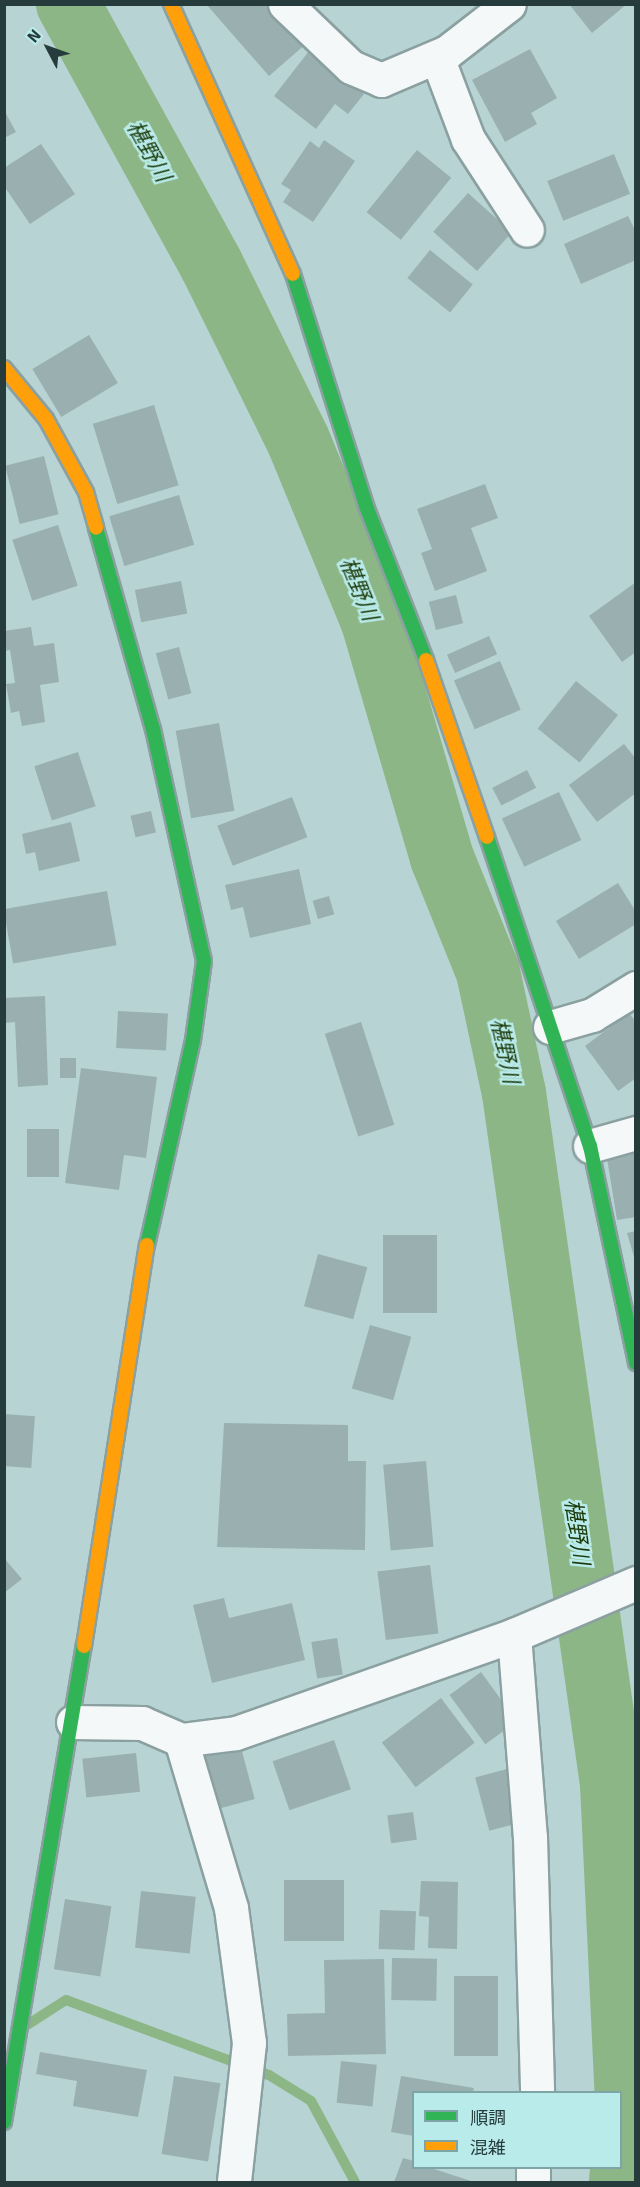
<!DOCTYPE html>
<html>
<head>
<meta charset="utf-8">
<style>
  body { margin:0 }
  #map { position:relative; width:640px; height:2187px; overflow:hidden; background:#b7d3d3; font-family:Signika,"Noto Sans JP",sans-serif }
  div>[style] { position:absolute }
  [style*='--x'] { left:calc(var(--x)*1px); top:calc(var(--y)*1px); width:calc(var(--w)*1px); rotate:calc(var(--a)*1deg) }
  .stream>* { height:10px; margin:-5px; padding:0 5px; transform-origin:5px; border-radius:5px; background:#8cb685 }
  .river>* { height:64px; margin:-32px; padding:0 32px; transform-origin:32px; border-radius:32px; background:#8cb685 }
  .building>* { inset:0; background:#9ab0b0; transform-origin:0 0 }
  .roads { filter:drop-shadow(2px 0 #8ba0a0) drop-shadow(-2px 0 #8ba0a0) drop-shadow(0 2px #8ba0a0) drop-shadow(0 -2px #8ba0a0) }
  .street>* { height:33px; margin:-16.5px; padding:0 16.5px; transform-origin:16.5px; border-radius:16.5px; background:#f4f8f8 }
  .fast>* { height:14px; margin:-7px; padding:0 7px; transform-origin:7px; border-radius:7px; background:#30b455 }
  .slow>* { height:14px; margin:-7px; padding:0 7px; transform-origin:7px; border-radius:7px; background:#ff9f0a }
  span { translate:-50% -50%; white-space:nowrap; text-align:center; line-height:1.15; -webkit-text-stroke:5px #b9ebeb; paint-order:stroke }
  .water-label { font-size:22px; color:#1d3b0a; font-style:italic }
  .frame { position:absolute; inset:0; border:6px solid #263b3b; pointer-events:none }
  .legend { position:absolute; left:412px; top:2091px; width:210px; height:78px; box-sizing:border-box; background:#b9ebeb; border:2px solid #7ea5a5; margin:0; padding:8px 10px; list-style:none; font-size:18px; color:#263b3b }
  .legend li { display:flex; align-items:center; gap:12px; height:30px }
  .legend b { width:30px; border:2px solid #7ea5a5 }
  .north { position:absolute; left:18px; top:18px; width:60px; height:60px; -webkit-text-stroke:4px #b9ebeb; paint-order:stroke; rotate:311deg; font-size:16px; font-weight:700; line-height:24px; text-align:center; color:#263b3b }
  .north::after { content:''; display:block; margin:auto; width:21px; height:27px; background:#263b3b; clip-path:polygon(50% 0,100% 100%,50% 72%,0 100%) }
</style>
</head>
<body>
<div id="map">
  <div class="stream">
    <i style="--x:27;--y:2025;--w:46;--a:-32.7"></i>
    <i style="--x:66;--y:2000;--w:216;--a:20.3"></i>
    <i style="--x:269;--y:2075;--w:49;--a:31.8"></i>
    <i style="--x:311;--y:2101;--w:92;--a:61.5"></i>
  </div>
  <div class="river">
    <i style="--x:68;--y:4;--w:297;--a:61.2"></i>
    <i style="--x:211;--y:264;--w:196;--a:63.7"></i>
    <i style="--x:298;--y:440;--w:197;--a:67.6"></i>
    <i style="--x:373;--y:622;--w:246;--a:73.7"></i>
    <i style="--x:442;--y:858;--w:123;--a:68"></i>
    <i style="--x:488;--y:972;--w:124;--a:77.9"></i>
    <i style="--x:514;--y:1093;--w:698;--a:81.93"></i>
    <i style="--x:612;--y:1784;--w:320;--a:87.3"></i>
    <i style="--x:627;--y:2104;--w:78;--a:94.4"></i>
  </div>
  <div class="building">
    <i style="clip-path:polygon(206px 4px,272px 4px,307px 43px,269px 76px)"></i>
    <i style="clip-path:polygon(569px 4px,627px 4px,592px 33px)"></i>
    <i style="clip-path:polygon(530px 49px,557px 98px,531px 113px,537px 124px,505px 142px,472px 80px)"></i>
    <i style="clip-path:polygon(309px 51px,364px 94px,348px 114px,335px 104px,316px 129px,274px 96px)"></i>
    <i style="clip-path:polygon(4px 110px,16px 132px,4px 138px)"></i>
    <i style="clip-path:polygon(324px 140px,355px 161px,313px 222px,283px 202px,291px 190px,281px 184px,310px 141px,319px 148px)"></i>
    <i style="clip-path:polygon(41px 144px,75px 194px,30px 224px,4px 186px,4px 168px)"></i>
    <i style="left:417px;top:150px;width:44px;height:80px;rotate:39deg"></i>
    <i style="left:614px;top:154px;width:43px;height:72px;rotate:68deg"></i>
    <i style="left:468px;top:193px;width:59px;height:52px;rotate:42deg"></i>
    <i style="clip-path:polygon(628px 216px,636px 232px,636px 260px,581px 284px,564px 244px)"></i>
    <i style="left:430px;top:250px;width:55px;height:36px;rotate:39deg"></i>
    <i style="left:89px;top:335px;width:56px;height:66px;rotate:59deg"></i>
    <i style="left:154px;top:405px;width:84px;height:64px;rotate:73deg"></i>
    <i style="left:44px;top:456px;width:60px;height:40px;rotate:76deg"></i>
    <i style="clip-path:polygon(485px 484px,498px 518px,471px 528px,487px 571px,435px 591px,421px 553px,432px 549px,417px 509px)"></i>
    <i style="left:179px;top:495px;width:52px;height:73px;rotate:73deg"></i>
    <i style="left:58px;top:525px;width:64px;height:48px;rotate:72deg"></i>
    <i style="left:181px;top:581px;width:33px;height:47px;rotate:79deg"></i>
    <i style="clip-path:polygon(636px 582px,636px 652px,622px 662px,589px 616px)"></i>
    <i style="left:456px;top:595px;width:29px;height:28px;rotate:76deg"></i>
    <i style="clip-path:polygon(31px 627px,34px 646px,54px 643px,59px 682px,40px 685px,45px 722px,22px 726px,19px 711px,11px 713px,6px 684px,15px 683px,10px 650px,4px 651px,4px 631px)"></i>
    <i style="left:489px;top:636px;width:20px;height:46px;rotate:66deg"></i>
    <i style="left:179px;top:647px;width:48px;height:24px;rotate:75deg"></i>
    <i style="left:500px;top:661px;width:53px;height:50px;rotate:67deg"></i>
    <i style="left:576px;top:681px;width:54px;height:61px;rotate:39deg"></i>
    <i style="left:219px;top:723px;width:89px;height:44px;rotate:80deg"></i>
    <i style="clip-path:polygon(624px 744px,636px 759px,636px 793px,597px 822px,569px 785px)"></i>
    <i style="left:78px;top:752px;width:57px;height:46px;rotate:72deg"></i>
    <i style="left:527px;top:770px;width:20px;height:39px;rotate:63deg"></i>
    <i style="left:559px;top:792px;width:53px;height:63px;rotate:65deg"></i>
    <i style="left:292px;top:797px;width:43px;height:80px;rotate:69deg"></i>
    <i style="left:151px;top:811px;width:22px;height:21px;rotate:77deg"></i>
    <i style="clip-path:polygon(71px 822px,80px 861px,39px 871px,35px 852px,26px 854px,22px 834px)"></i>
    <i style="clip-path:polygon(299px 869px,311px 924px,250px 938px,243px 907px,231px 910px,225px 885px)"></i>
    <i style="clip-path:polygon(618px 883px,636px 912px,636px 924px,579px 959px,556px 921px)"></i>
    <i style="left:107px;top:891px;width:55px;height:105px;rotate:80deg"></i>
    <i style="left:329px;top:896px;width:19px;height:17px;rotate:74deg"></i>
    <i style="clip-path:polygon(45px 996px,48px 1085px,18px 1087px,15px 1022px,4px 1023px,4px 998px)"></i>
    <i style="left:118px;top:1011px;width:50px;height:37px;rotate:3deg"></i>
    <i style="clip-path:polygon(629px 1013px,636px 1022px,636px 1078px,618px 1091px,585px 1046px)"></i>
    <i style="left:361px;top:1022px;width:108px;height:38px;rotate:72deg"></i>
    <i style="left:60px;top:1058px;width:16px;height:20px"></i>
    <i style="clip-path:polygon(81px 1068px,157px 1077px,146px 1158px,124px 1155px,119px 1190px,65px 1183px)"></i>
    <i style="left:27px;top:1129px;width:32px;height:48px"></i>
    <i style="clip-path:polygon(636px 1147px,636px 1217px,617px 1220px,606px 1152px)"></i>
    <i style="clip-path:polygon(636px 1231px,636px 1260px,635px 1260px,627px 1233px)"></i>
    <i style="left:383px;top:1235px;width:54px;height:78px"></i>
    <i style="left:318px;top:1254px;width:51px;height:54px;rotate:15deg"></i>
    <i style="left:370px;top:1325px;width:43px;height:66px;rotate:16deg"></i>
    <i style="left:4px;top:1414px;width:31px;height:52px;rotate:4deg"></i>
    <i style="clip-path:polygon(224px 1423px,348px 1425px,348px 1461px,366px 1461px,365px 1550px,217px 1547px)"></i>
    <i style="left:426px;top:1461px;width:86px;height:43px;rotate:85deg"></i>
    <i style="clip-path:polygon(4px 1558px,22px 1579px,4px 1593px)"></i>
    <i style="left:430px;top:1565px;width:69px;height:53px;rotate:83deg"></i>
    <i style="clip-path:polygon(224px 1598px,229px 1618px,292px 1603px,305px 1660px,212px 1683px,193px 1605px)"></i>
    <i style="left:337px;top:1638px;width:37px;height:26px;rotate:81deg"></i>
    <i style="left:481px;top:1672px;width:61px;height:39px;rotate:54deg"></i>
    <i style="left:441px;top:1698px;width:56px;height:74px;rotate:53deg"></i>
    <i style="left:334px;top:1740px;width:52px;height:65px;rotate:71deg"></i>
    <i style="left:240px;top:1744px;width:57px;height:46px;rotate:75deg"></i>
    <i style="left:136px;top:1753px;width:39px;height:54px;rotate:84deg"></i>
    <i style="left:507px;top:1769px;width:55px;height:33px;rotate:75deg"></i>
    <i style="left:413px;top:1812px;width:28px;height:26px;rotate:82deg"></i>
    <i style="left:284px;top:1880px;width:60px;height:61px"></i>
    <i style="clip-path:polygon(421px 1881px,458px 1882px,457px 1949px,428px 1948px,429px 1917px,419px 1916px)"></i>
    <i style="left:141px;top:1891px;width:55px;height:57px;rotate:6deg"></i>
    <i style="left:65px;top:1899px;width:47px;height:71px;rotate:9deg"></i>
    <i style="left:380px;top:1910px;width:36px;height:39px;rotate:2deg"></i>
    <i style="left:392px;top:1958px;width:45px;height:42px;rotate:1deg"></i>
    <i style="clip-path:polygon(384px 1959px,386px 2054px,288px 2056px,287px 2014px,325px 2013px,324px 1960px)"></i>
    <i style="left:454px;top:1976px;width:44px;height:80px"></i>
    <i style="clip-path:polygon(40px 2052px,147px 2070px,138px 2117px,73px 2106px,77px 2081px,36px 2074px)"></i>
    <i style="left:341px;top:2061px;width:36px;height:42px;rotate:6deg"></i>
    <i style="left:174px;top:2076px;width:47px;height:79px;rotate:9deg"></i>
    <i style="clip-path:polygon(401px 2076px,474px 2088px,473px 2092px,414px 2092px,414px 2136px,391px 2132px)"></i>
    <i style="clip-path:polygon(403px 2158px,414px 2161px,414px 2168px,431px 2168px,474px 2182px,394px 2182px)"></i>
  </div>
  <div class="roads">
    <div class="street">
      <i style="--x:285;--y:4;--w:91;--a:43.7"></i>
      <i style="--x:351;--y:67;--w:33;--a:23"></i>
      <i style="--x:381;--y:80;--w:72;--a:-23"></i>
      <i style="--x:447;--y:52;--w:78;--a:-37.7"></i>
      <i style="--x:437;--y:57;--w:88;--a:69.3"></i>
      <i style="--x:468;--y:139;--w:108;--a:57"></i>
      <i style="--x:550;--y:1027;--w:44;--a:-15.9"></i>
      <i style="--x:592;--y:1015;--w:52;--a:-31.5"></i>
      <i style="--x:590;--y:1146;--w:48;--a:-15.8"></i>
      <i style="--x:514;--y:1635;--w:203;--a:85.5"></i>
      <i style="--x:530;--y:1837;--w:255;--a:88.4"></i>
      <i style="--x:73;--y:1722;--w:69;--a:0.8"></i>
      <i style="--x:142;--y:1723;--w:43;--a:23.6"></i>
      <i style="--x:181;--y:1740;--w:55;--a:-7.3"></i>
      <i style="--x:236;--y:1733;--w:295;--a:-19.4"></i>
      <i style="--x:514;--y:1635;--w:133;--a:-23.1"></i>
      <i style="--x:181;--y:1740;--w:175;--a:73.4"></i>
      <i style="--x:231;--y:1908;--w:136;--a:82.4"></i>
      <i style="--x:249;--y:2043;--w:140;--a:96.2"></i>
      <i style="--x:533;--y:2182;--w:14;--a:-90"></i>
    </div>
    <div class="fast">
      <i style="--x:293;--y:274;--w:243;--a:72.5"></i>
      <i style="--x:366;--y:506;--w:165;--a:68.7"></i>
      <i style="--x:96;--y:528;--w:209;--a:74.2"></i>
      <i style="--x:153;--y:729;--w:238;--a:77.6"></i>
      <i style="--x:204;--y:961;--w:80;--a:97.9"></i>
      <i style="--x:193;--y:1040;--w:210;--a:102.6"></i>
      <i style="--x:487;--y:837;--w:326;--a:71.6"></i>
      <i style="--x:590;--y:1146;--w:222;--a:78"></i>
      <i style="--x:4;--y:2122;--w:483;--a:-80.5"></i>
    </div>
    <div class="slow">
      <i style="--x:171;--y:4;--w:296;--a:65.7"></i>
      <i style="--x:4;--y:368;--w:66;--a:50.5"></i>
      <i style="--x:46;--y:419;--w:83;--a:61.3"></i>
      <i style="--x:86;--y:492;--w:37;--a:74"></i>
      <i style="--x:426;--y:660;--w:187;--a:71"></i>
      <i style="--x:84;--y:1646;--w:406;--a:-81.1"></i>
    </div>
  </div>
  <div class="water-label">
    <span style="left:149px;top:151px;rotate:61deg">椹野川</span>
    <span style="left:359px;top:589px;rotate:68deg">椹野川</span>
    <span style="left:505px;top:1051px;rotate:78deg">椹野川</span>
    <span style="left:577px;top:1532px;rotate:82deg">椹野川</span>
  </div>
  <div class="frame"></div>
  <ul class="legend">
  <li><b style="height:8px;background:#30b455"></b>順調</li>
  <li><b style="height:8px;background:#ff9f0a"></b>混雑</li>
  </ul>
  <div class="north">N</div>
</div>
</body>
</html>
